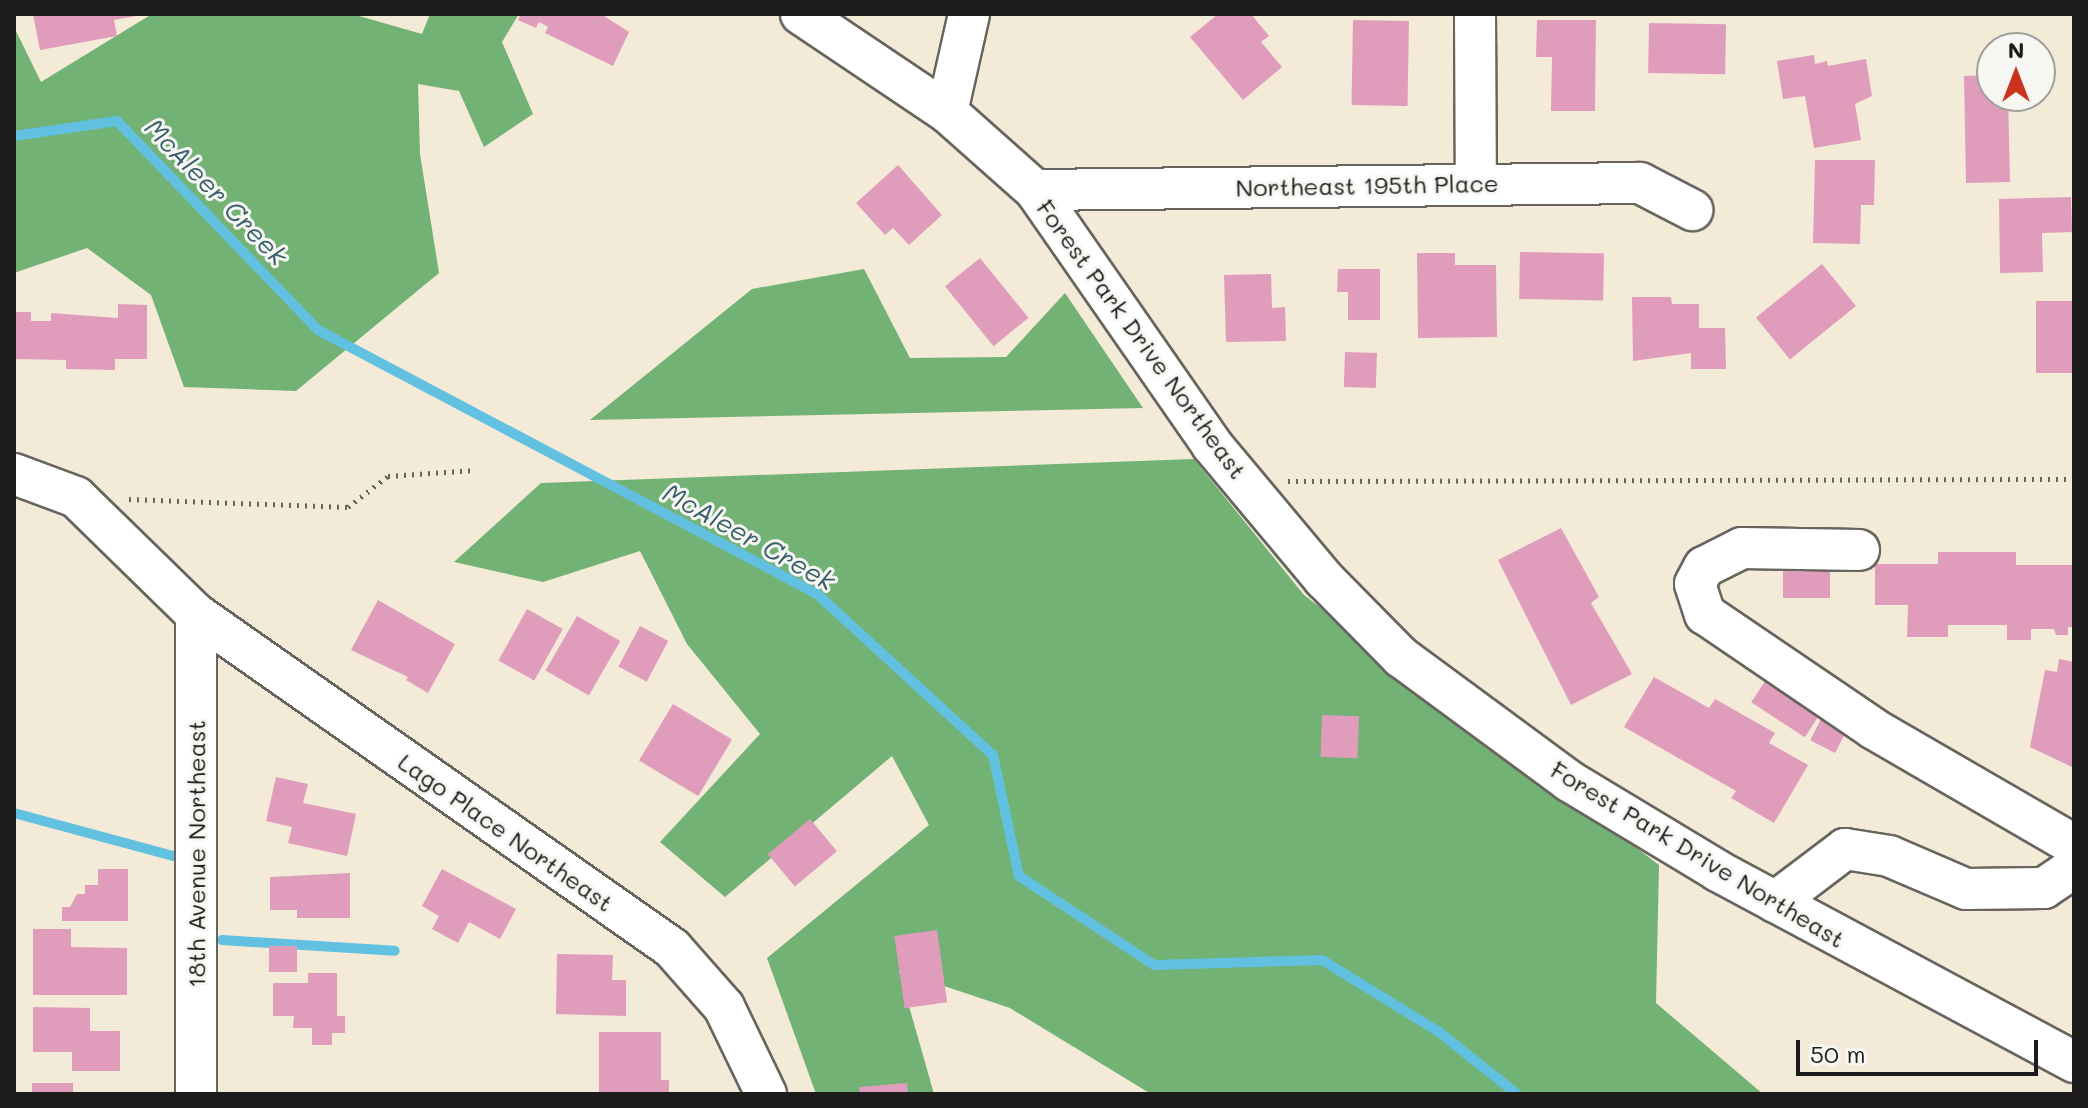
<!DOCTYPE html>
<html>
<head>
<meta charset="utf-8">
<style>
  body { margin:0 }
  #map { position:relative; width:2088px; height:1108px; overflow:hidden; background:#f4ead8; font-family:Mali,sans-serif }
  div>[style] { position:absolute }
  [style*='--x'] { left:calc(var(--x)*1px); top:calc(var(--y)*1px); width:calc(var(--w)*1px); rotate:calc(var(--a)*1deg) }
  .forest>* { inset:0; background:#72b275 }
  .stream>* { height:10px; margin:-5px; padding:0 5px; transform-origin:5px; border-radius:5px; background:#62c1e0 }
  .building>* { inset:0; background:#e09dbb; transform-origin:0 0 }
  .path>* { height:5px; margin-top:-2.5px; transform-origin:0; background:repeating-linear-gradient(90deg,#68645e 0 2px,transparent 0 8px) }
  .roads { filter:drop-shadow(2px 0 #68645e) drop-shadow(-2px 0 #68645e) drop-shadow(0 2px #68645e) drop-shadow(0 -2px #68645e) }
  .minor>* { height:40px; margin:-20px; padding:0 20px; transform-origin:20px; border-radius:20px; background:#fff }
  span { translate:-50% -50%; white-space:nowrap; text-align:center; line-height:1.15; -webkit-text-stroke:6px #f6f6f2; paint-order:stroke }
  .street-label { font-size:24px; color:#1c1c1c }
  .water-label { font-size:26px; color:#385e6a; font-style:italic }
  .frame { position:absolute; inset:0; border:16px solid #1c1c1c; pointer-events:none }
  .north { position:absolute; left:1976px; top:32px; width:80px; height:80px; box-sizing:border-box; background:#f6f6f2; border:2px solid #9f9f9c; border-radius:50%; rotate:0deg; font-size:22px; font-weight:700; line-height:32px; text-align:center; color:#1c1c1c }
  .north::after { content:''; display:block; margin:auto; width:28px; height:36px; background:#c8321e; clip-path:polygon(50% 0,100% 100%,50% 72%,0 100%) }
  .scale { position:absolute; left:1796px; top:1040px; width:242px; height:36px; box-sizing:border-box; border:4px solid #1c1c1c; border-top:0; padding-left:10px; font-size:24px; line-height:28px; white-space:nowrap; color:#1c1c1c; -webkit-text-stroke:6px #f6f6f2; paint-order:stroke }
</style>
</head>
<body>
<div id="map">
  <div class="forest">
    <i style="clip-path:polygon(152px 14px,352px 14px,422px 34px,430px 14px,519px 14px,502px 42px,533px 114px,484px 147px,459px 91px,418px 84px,420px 154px,439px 273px,296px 391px,184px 387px,151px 295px,87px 248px,14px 273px,14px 27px,41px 82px)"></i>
    <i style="clip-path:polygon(864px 269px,910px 358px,1006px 357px,1065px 293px,1143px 408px,590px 420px,752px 289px)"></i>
    <i style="clip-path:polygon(1194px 459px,1304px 595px,1659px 865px,1656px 1003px,1763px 1094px,1151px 1094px,1010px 1008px,899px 971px,934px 1094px,816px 1094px,767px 958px,929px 825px,892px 756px,725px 897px,660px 842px,760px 734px,687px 644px,640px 551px,543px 582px,454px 562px,541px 483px)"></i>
  </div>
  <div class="stream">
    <i style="--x:14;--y:136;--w:104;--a:-8.3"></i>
    <i style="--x:117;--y:121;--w:290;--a:46.1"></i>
    <i style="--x:318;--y:330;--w:565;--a:27.88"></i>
    <i style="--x:817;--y:594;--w:239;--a:42.5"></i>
    <i style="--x:993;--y:755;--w:124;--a:77.9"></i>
    <i style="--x:1019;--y:876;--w:162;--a:33.4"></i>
    <i style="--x:1154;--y:965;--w:168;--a:-1.7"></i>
    <i style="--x:1322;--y:960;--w:137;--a:31.6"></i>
    <i style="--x:1439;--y:1032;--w:100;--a:38.5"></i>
    <i style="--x:14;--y:813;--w:165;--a:15.1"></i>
    <i style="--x:222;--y:940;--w:173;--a:3.6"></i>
  </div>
  <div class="building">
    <i style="clip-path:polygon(33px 14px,136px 14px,136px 16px,114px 20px,117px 36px,40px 50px)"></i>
    <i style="clip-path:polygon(521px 14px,601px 14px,629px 32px,613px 66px,545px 33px,548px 27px,539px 22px,536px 28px,518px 20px)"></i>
    <i style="clip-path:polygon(1218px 14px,1251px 14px,1269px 36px,1261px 42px,1282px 67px,1243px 100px,1190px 37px)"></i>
    <i style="left:1353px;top:20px;width:56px;height:85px;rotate:1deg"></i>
    <i style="clip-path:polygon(1537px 20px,1596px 20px,1595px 111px,1551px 111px,1552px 57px,1536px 57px)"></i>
    <i style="left:1649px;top:23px;width:77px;height:50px;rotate:1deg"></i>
    <i style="clip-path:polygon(1814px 55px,1815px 64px,1827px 61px,1828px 66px,1866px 59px,1872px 96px,1855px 104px,1861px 140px,1814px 148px,1805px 96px,1783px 99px,1777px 61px)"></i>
    <i style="clip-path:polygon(1992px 75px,1992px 96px,2008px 96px,2010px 182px,1966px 183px,1964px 76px)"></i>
    <i style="clip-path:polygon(1815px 160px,1875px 160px,1874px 205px,1861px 205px,1860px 244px,1813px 243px)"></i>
    <i style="clip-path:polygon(898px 165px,942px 215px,909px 245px,893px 228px,885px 235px,856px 203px)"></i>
    <i style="clip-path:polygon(2071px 197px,2072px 232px,2042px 233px,2043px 272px,2000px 273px,1999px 199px)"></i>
    <i style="left:1520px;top:252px;width:84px;height:47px;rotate:1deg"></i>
    <i style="clip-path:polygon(1417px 253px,1455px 253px,1455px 265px,1496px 265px,1497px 337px,1418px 338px)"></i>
    <i style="left:980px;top:258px;width:77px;height:45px;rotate:51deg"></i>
    <i style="left:1822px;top:264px;width:54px;height:85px;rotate:51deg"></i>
    <i style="clip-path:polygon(1338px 269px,1380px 269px,1380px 320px,1348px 320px,1348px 292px,1337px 292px)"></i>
    <i style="clip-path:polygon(1271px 274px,1272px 308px,1285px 307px,1286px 341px,1226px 342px,1224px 275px)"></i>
    <i style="clip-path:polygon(1632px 297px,1671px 297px,1672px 304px,1699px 304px,1699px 328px,1725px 328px,1726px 369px,1691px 369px,1691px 353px,1633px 361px)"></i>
    <i style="left:2074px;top:301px;width:72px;height:38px;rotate:90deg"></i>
    <i style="clip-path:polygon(118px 304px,147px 305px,147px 359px,115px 359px,115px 370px,66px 369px,66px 360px,14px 359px,14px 312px,31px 312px,31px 321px,51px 321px,51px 313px,118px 318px)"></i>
    <i style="left:1345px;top:352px;width:32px;height:35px;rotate:2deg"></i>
    <i style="clip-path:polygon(1561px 528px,1599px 597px,1591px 603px,1632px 674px,1571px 705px,1498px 560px)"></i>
    <i style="clip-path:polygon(1938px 552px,2016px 552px,2016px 565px,2074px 565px,2074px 627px,2068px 627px,2068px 635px,2056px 635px,2054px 629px,2031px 629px,2031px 640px,2007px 640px,2007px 625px,1948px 625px,1948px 637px,1907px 637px,1908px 605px,1875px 605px,1875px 564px,1938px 564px)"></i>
    <i style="left:1830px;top:570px;width:28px;height:47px;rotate:90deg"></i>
    <i style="clip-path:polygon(378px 600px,455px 644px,428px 693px,406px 680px,408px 677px,351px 650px)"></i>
    <i style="left:527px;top:609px;width:41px;height:59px;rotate:29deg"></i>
    <i style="left:577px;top:616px;width:50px;height:63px;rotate:30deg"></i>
    <i style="left:640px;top:626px;width:32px;height:46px;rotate:28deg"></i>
    <i style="clip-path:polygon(2059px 659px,2074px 662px,2074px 768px,2030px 747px,2045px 670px,2057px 672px)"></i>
    <i style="clip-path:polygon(1654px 677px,1709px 708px,1715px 699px,1775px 733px,1769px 743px,1808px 765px,1774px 823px,1731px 798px,1736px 791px,1624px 727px)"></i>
    <i style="left:1767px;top:678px;width:64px;height:29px;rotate:33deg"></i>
    <i style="left:673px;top:704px;width:69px;height:66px;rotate:31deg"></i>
    <i style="left:1322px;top:715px;width:37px;height:42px;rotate:2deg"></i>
    <i style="left:1822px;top:717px;width:28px;height:26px;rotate:27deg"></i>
    <i style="clip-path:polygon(276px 777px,308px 784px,303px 803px,356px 814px,347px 856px,288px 843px,292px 827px,266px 821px)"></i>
    <i style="left:810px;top:819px;width:42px;height:55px;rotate:50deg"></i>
    <i style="clip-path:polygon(98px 869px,128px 869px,128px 921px,62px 921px,62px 907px,70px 907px,77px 894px,85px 894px,85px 885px,98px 885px)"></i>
    <i style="clip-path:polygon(442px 869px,516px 909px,500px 939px,469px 922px,458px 943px,432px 929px,439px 916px,422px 906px)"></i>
    <i style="clip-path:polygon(350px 873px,350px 918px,297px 918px,297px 910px,270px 910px,270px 877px)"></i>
    <i style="clip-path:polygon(33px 929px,71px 929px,71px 947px,127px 948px,127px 995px,33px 995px)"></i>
    <i style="left:937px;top:930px;width:73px;height:43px;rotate:82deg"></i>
    <i style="left:269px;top:946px;width:28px;height:26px"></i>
    <i style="clip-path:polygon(557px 954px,613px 955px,612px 980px,626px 980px,626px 1016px,556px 1014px)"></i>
    <i style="clip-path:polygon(308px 973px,337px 973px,337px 1016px,345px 1016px,345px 1033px,332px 1033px,332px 1045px,312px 1045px,312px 1028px,293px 1028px,294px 1016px,273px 1016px,273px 983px,308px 983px)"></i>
    <i style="clip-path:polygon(33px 1007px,90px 1008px,90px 1031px,120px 1031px,120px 1071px,72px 1071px,72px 1052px,33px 1052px)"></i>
    <i style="clip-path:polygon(599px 1032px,661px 1032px,661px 1080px,669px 1080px,669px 1094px,599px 1094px)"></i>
    <i style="left:32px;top:1083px;width:41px;height:11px"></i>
    <i style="clip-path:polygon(907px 1083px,908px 1094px,860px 1094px,859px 1087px)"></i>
  </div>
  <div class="path">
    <i style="--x:1288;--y:481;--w:786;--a:-0.15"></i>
    <i style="--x:129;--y:499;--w:219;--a:2.1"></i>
    <i style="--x:348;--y:507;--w:51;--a:-37.8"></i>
    <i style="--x:388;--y:476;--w:87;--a:-3.9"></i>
  </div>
  <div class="roads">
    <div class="minor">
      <i style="--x:801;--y:14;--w:176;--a:33.9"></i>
      <i style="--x:947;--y:112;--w:118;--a:41.6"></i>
      <i style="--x:1035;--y:190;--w:310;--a:55.2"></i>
      <i style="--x:1212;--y:445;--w:175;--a:50.1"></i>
      <i style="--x:1324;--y:579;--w:110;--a:45.4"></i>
      <i style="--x:1401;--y:657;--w:209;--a:36.4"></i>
      <i style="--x:1569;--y:781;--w:174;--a:31.1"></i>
      <i style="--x:1718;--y:871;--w:404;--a:28.2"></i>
      <i style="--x:1475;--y:14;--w:169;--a:89.7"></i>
      <i style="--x:947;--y:112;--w:100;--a:-77.3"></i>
      <i style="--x:1035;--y:190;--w:605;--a:-0.66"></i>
      <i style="--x:1640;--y:183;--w:59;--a:27.4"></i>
      <i style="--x:14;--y:474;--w:66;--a:20.4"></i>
      <i style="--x:76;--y:497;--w:168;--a:44.3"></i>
      <i style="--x:196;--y:614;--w:581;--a:35.06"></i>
      <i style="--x:672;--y:948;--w:79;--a:48.6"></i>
      <i style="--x:724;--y:1007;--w:97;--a:64.2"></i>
      <i style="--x:1859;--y:550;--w:117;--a:-179"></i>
      <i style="--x:1742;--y:548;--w:42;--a:153.4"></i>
      <i style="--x:1704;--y:567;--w:19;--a:118"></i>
      <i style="--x:1695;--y:584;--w:32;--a:72"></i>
      <i style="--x:1705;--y:614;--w:204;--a:34.2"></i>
      <i style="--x:1874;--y:729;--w:231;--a:30.1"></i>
      <i style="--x:1775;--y:902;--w:88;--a:-37.1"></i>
      <i style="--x:1845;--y:849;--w:45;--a:9"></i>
      <i style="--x:1889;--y:856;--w:84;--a:23.2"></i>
      <i style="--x:1966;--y:889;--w:78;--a:-0.7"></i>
      <i style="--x:2044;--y:888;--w:36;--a:-34"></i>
      <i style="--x:196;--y:1094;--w:480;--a:-90"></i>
    </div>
  </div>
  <div class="street-label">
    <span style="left:1367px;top:185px;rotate:-1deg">Northeast 195th Place</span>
    <span style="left:1142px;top:339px;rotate:54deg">Forest Park Drive Northeast</span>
    <span style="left:506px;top:832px;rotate:35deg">Lago Place Northeast</span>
    <span style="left:196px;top:854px;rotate:-90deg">18th Avenue Northeast</span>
    <span style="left:1698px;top:854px;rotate:31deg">Forest Park Drive Northeast</span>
  </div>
  <div class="water-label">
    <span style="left:216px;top:192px;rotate:46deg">McAleer Creek</span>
    <span style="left:749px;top:537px;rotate:29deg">McAleer Creek</span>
  </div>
  <div class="frame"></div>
  <div class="north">N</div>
  <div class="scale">50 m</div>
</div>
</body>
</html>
